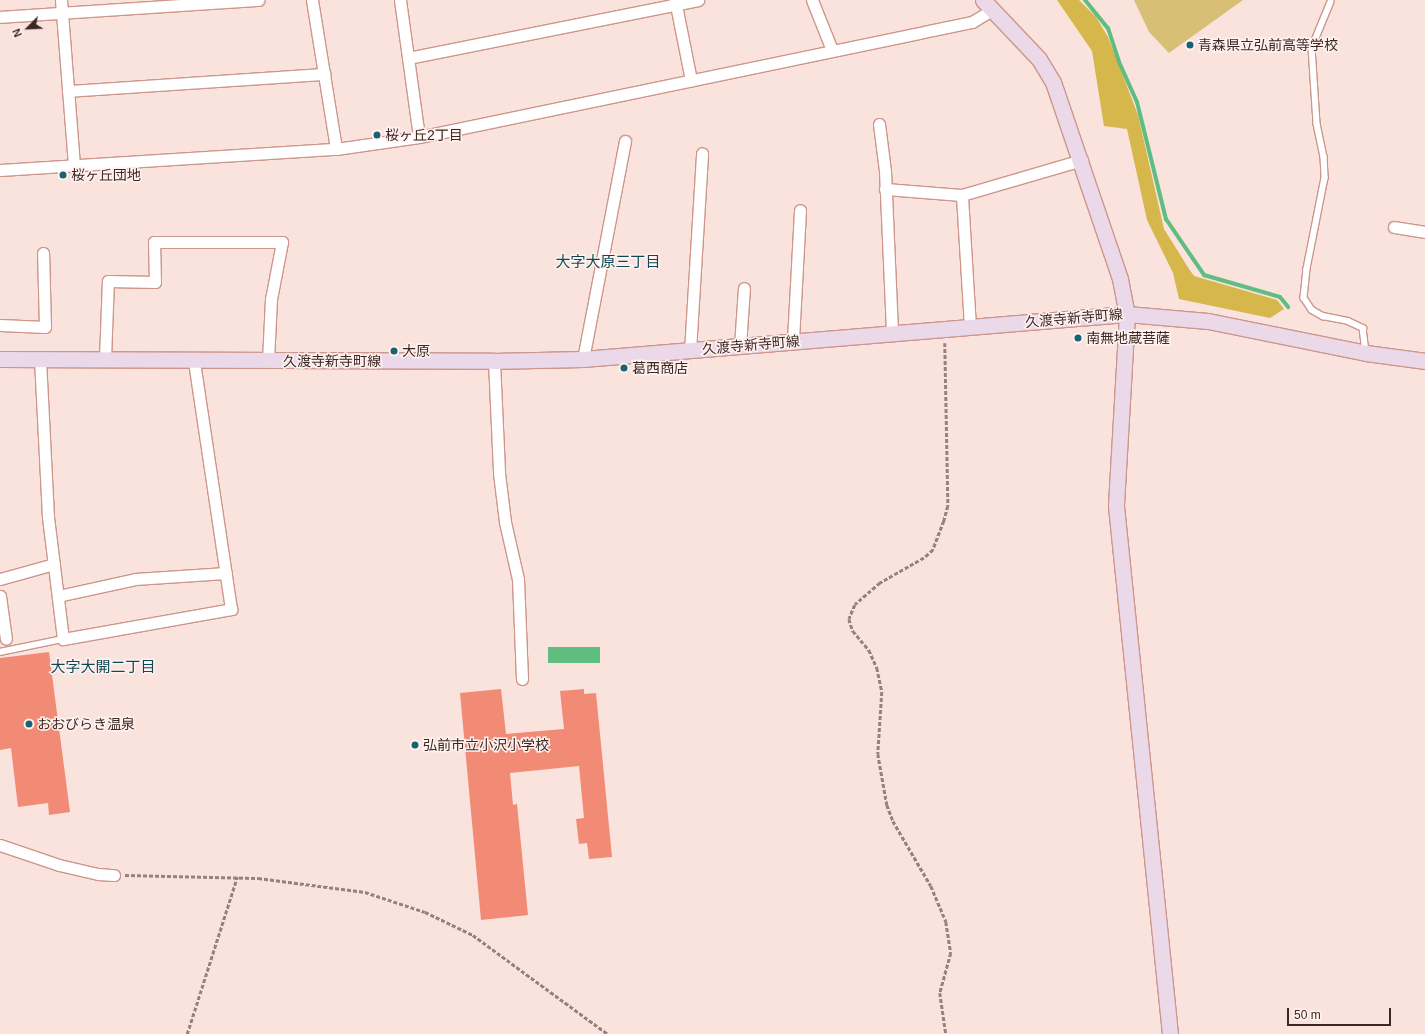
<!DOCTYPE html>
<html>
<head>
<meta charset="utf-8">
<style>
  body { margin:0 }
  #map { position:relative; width:1425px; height:1034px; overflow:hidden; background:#fae2dd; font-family:Helvetica,"Noto Sans JP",sans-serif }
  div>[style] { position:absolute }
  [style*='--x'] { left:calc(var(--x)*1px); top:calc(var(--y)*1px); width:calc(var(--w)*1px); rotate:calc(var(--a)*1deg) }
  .green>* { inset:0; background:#d7c075 }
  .forest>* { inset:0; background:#d6b74c }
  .water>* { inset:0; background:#5fbe7f; transform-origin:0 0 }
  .stream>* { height:4px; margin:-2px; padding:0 2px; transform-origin:2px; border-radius:2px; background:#5fbe7f }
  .building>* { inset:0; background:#f28b76 }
  .path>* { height:2.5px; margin-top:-1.25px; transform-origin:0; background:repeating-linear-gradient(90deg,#98817c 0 4px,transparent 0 6px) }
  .roads { filter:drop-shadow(1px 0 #cd968a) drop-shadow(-1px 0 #cd968a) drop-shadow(0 1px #cd968a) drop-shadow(0 -1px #cd968a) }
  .lane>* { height:5.5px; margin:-2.75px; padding:0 2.75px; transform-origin:2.75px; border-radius:2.75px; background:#fff }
  .street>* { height:11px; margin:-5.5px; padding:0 5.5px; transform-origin:5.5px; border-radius:5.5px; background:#fff }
  .secondary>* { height:15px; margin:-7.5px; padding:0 7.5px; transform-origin:7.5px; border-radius:7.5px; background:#ebd8e8 }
  .dots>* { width:11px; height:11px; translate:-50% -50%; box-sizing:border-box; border:2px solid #fff2f0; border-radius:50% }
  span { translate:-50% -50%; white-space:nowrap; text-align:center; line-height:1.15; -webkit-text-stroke:3px #fff2f0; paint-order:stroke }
  .poi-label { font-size:14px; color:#3d2722 }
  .left { translate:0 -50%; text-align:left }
  .street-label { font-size:14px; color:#3d2722 }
  .neighbourhood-label { font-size:15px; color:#0d4953 }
  .north { position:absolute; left:8px; top:8px; width:40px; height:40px; -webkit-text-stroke:3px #fff2f0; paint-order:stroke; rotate:246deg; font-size:11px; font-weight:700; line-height:16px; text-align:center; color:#3d2722 }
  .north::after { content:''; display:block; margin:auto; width:14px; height:18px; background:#3d2722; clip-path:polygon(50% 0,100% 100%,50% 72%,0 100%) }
  .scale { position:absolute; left:1287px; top:1008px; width:104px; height:18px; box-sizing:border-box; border:2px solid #3d2722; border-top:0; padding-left:5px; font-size:12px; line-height:14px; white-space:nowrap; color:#3d2722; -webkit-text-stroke:3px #fff2f0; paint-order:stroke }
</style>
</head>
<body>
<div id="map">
  <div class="green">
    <i style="clip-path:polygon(1134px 0,1243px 0,1169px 53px,1149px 32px)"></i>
  </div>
  <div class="forest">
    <i style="clip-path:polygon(1057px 0,1079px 0,1096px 17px,1108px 37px,1138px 115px,1164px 229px,1189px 269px,1194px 276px,1277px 300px,1284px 309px,1270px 318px,1179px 299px,1173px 273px,1147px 220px,1127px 129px,1104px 126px,1092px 51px)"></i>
  </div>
  <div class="water">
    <i style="left:548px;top:647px;width:52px;height:16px"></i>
  </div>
  <div class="stream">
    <i style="--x:1085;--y:0;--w:36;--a:51"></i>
    <i style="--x:1108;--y:28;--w:36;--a:72"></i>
    <i style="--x:1119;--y:62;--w:44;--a:65.8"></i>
    <i style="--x:1137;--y:102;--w:121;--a:76.1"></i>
    <i style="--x:1166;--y:219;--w:68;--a:55.8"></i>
    <i style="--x:1204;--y:275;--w:79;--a:16.1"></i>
    <i style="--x:1280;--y:297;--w:13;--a:51"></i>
  </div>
  <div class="building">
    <i style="clip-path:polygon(49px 652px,70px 812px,49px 815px,48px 803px,18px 807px,11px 748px,0 750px,0 658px)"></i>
    <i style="clip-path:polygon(501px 689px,506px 734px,564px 729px,560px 691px,584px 689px,584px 694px,596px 693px,612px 857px,589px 859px,587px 843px,579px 844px,576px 819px,584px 818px,579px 766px,510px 773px,513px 805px,517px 804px,528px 915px,481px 920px,460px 693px)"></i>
  </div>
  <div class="path">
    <i style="--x:945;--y:343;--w:163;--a:88.9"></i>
    <i style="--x:948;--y:506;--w:16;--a:105"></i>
    <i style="--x:944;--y:521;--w:31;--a:111"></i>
    <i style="--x:933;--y:550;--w:12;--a:138"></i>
    <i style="--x:924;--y:558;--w:51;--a:150.4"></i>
    <i style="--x:880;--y:583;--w:33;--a:139"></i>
    <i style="--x:855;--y:605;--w:15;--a:113"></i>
    <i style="--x:849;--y:619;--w:13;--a:72"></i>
    <i style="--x:853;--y:631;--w:25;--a:50"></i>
    <i style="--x:869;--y:650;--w:20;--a:66"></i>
    <i style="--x:877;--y:668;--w:25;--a:78"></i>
    <i style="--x:882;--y:692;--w:62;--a:93.7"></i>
    <i style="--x:878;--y:754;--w:52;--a:80"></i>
    <i style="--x:887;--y:805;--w:17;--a:69"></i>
    <i style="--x:893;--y:821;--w:75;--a:59.7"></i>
    <i style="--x:931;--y:886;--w:39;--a:67"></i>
    <i style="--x:946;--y:922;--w:31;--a:81"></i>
    <i style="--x:951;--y:953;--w:41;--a:105.4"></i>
    <i style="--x:940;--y:993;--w:41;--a:81.7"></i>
    <i style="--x:125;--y:875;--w:133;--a:1.3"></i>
    <i style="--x:258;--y:878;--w:108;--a:7.5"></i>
    <i style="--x:365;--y:892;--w:63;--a:18.4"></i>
    <i style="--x:425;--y:912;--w:53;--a:25.6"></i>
    <i style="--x:473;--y:935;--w:167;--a:36.3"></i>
    <i style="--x:187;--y:1034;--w:165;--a:-72.3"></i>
  </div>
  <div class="roads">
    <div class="lane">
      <i style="--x:1331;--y:2;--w:50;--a:112.4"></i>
      <i style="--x:1312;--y:48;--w:76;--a:86.2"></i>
      <i style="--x:1317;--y:124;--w:34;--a:78"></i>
      <i style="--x:1324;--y:157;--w:21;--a:87"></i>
      <i style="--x:1325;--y:178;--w:93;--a:101.2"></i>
      <i style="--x:1307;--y:269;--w:29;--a:96"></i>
      <i style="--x:1304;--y:298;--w:14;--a:56"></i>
      <i style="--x:1312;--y:310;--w:13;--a:29"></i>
      <i style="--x:1323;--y:316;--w:25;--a:11"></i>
      <i style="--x:1348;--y:321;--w:17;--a:25"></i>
      <i style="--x:1363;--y:328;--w:24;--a:83"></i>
      <i style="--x:0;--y:652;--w:64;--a:-11.7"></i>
    </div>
    <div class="street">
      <i style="--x:61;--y:0;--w:168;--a:85.5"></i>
      <i style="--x:312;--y:0;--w:151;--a:80.8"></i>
      <i style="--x:400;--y:0;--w:138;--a:82.1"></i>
      <i style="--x:675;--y:0;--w:82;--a:78.7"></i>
      <i style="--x:812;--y:0;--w:54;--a:68.2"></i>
      <i style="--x:0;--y:17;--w:259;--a:-3.8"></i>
      <i style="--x:408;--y:58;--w:296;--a:-11.3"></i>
      <i style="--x:68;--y:91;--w:257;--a:-3.8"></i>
      <i style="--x:879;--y:124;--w:47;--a:82.7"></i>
      <i style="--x:885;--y:171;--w:163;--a:87.5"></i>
      <i style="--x:0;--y:170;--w:337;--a:-3.6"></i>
      <i style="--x:336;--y:149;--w:84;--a:-8.2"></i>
      <i style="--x:419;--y:137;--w:565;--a:-11.75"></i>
      <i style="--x:972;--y:22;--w:23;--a:-31"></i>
      <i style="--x:885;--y:189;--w:77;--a:4.5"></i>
      <i style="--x:1394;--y:227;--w:31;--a:9"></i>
      <i style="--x:0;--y:325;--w:45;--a:2.5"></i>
      <i style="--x:45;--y:327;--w:74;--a:-91.5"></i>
      <i style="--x:970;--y:327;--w:132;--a:-93.5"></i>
      <i style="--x:962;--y:195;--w:125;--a:-16.3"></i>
      <i style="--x:793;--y:340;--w:130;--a:-86.9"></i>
      <i style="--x:740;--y:346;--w:58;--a:-86.1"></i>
      <i style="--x:690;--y:351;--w:198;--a:-86.5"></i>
      <i style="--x:105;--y:358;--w:77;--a:-87.8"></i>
      <i style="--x:108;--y:281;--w:47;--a:1.2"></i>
      <i style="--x:155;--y:282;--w:40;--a:-91.4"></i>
      <i style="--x:154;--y:242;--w:128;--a:0"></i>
      <i style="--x:282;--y:242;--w:58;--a:100.9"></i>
      <i style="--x:271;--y:299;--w:62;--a:92.8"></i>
      <i style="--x:40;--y:359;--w:158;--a:87.1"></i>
      <i style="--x:48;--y:517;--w:123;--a:83"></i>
      <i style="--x:63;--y:639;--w:171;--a:-10.1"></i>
      <i style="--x:231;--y:609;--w:252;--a:-98.5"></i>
      <i style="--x:583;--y:359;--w:222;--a:-79.1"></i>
      <i style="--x:494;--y:361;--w:112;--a:87.4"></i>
      <i style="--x:499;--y:473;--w:49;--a:83"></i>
      <i style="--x:505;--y:522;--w:58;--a:77.2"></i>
      <i style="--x:518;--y:579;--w:100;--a:87.7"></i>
      <i style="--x:0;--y:579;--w:56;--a:-15.5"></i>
      <i style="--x:0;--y:596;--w:43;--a:82.1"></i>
      <i style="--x:58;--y:596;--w:79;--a:-12.4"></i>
      <i style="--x:135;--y:579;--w:91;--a:-3.8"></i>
      <i style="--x:0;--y:845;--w:62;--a:18.7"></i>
      <i style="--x:59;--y:865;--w:40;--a:13"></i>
      <i style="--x:98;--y:874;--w:16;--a:4"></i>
    </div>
    <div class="secondary">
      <i style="--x:983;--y:0;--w:81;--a:46.5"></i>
      <i style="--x:1039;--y:59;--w:27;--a:59"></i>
      <i style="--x:1053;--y:82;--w:208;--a:71.2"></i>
      <i style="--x:1120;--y:279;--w:36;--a:79"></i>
      <i style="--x:1127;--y:314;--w:192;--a:93.3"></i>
      <i style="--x:1116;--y:506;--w:531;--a:84.16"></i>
      <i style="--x:0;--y:359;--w:494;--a:0.2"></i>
      <i style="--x:494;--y:361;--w:89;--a:-1.3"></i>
      <i style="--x:583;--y:359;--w:546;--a:-4.73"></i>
      <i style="--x:1127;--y:314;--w:81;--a:4.9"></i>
      <i style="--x:1208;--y:321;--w:161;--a:11.4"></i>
      <i style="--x:1366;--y:353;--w:60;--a:7.7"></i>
    </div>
  </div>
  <div class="dots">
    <i style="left:1190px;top:45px;background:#196270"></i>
    <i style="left:377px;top:135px;background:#196270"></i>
    <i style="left:63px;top:175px;background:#196270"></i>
    <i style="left:1078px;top:338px;background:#196270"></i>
    <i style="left:394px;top:351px;background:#196270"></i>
    <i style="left:624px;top:368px;background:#196270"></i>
    <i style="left:29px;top:724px;background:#196270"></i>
    <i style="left:415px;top:745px;background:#196270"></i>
  </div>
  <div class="poi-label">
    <span class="left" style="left:1198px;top:45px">青森県立弘前高等学校</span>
    <span class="left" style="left:385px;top:135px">桜ヶ丘2丁目</span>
    <span class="left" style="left:71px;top:175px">桜ヶ丘団地</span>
    <span class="left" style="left:1086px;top:338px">南無地蔵菩薩</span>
    <span class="left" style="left:402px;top:351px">大原</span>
    <span class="left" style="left:632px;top:368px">葛西商店</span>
    <span class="left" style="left:37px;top:724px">おおびらき温泉</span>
    <span class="left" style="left:423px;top:745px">弘前市立小沢小学校</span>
  </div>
  <div class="street-label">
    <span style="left:1074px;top:318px;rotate:-5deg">久渡寺新寺町線</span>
    <span style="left:751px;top:345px;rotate:-5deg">久渡寺新寺町線</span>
    <span style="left:332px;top:361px">久渡寺新寺町線</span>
  </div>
  <div class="neighbourhood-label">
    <span style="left:608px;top:262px">大字大原三丁目</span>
    <span style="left:103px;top:667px">大字大開二丁目</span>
  </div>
  <div class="north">N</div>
  <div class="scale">50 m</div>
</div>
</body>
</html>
